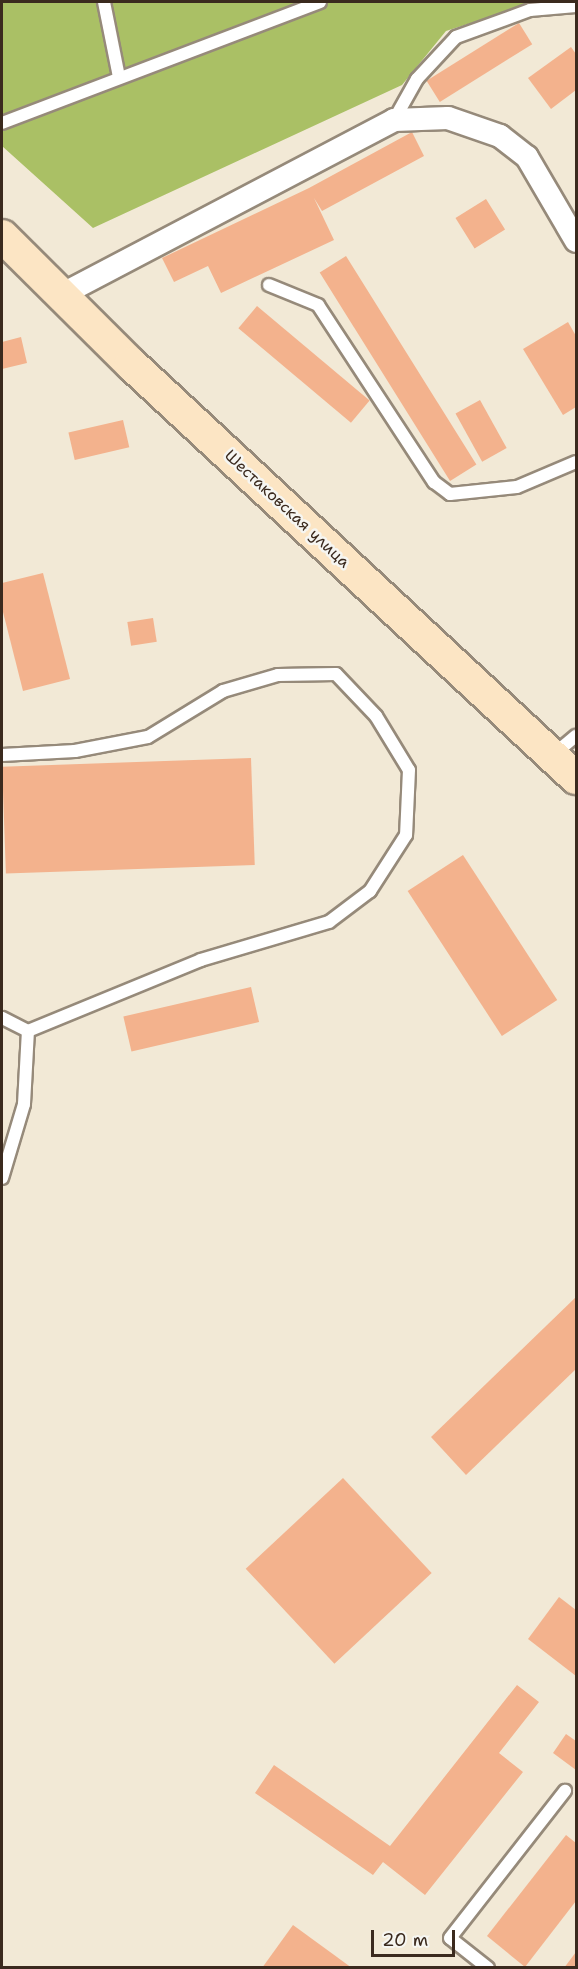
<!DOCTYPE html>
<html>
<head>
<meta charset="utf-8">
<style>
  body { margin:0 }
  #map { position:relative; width:578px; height:1969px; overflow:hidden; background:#f2e9d6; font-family:"Shantell Sans",sans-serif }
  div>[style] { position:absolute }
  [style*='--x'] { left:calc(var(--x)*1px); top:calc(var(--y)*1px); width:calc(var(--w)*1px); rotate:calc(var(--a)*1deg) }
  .green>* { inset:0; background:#aac065 }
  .building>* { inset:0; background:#f3b28d; transform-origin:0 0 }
  .roads { filter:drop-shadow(2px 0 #968a7a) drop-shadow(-2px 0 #968a7a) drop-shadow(0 2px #968a7a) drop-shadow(0 -2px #968a7a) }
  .service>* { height:12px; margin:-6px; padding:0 6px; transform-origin:6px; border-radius:6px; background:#fff }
  .minor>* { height:22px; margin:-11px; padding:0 11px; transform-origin:11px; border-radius:11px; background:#fff }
  .secondary>* { height:32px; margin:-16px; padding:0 16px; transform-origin:16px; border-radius:16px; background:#fce5c4 }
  span { translate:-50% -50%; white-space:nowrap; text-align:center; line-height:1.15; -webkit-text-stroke:5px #f6f6f2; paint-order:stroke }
  .street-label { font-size:16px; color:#3b2a1e }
  .frame { position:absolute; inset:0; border:3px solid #3b2a1e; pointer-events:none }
  .scale { position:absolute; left:371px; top:1930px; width:84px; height:27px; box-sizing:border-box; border:3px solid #3b2a1e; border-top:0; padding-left:8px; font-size:18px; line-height:21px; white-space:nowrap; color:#3b2a1e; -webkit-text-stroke:4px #f6f6f2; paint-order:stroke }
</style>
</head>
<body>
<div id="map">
  <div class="green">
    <i style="clip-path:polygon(2px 2px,537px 2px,446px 31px,402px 85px,93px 228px,2px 146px)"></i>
  </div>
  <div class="building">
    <i style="left:519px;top:23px;width:25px;height:109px;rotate:58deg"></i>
    <i style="clip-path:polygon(571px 47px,576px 54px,576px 90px,551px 109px,528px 78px)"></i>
    <i style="clip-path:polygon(412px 132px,424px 156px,322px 211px,314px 198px,334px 240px,221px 293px,208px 266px,174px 282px,162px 258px,309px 188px)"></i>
    <i style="left:486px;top:199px;width:36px;height:36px;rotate:58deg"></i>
    <i style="left:346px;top:256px;width:246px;height:31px;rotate:58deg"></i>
    <i style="left:257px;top:306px;width:147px;height:29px;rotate:40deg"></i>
    <i style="clip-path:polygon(568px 322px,576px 336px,576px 407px,563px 415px,523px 349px)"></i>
    <i style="clip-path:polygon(21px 337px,27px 363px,2px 369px,2px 342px)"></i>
    <i style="left:480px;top:400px;width:55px;height:28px;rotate:61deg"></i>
    <i style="left:123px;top:420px;width:28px;height:56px;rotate:77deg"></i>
    <i style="clip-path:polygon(43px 573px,70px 679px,23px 691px,2px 608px,2px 583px)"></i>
    <i style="left:153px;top:618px;width:24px;height:26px;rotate:81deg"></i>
    <i style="left:251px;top:758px;width:107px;height:249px;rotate:88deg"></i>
    <i style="left:463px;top:855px;width:173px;height:66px;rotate:57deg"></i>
    <i style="left:251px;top:987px;width:36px;height:131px;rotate:77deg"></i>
    <i style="clip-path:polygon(576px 1297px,576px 1369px,466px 1475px,431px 1437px)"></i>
    <i style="left:343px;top:1478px;width:130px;height:133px;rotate:47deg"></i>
    <i style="clip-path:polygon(559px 1597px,576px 1610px,576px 1676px,528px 1639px)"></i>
    <i style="clip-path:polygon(517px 1685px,539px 1702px,499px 1753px,523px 1772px,425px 1895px,383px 1862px,373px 1875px,255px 1793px,274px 1765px,390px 1846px)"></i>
    <i style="clip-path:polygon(566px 1734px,576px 1741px,576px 1770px,553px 1753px)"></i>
    <i style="clip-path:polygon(566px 1835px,576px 1843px,576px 1901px,525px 1967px,487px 1936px)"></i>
    <i style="clip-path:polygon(293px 1925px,352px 1968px,262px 1968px)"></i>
    <i style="clip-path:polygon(576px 1952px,576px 1968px,564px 1968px)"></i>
  </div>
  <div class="roads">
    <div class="service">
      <i style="--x:104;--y:2;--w:76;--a:78.7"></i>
      <i style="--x:394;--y:120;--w:47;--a:-60.7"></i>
      <i style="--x:417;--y:79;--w:57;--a:-47.1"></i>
      <i style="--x:456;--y:37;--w:79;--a:-20"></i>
      <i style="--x:530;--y:10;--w:46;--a:-5"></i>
      <i style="--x:2;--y:123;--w:340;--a:-20.8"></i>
      <i style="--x:269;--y:285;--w:53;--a:22.2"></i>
      <i style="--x:318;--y:305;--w:212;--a:56.8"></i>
      <i style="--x:434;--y:482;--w:20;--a:37"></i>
      <i style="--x:450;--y:494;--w:67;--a:-6"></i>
      <i style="--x:517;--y:487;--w:64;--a:-23"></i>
      <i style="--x:2;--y:755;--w:73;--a:-3.1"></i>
      <i style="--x:75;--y:751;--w:74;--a:-10.9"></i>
      <i style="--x:148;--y:737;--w:88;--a:-31.5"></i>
      <i style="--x:223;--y:691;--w:57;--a:-16.2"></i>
      <i style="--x:278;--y:675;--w:58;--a:-1"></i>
      <i style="--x:336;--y:674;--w:58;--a:46.4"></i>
      <i style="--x:376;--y:716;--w:63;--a:58.6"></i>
      <i style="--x:409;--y:770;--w:65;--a:92.6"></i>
      <i style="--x:406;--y:835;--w:67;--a:122.7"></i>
      <i style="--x:370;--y:891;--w:51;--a:142.9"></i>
      <i style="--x:329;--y:922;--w:134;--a:163.5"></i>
      <i style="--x:201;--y:960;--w:187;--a:157.7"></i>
      <i style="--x:28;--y:1031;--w:29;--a:-153"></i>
      <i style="--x:553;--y:755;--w:30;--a:-40"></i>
      <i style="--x:2;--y:1178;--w:77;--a:-73.4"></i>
      <i style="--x:24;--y:1104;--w:73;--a:-86.9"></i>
      <i style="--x:488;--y:1968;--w:48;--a:-141.7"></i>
      <i style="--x:450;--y:1938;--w:187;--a:-52"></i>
    </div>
    <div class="minor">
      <i style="--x:61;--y:295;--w:376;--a:-27.7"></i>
      <i style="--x:394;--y:120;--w:54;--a:-2.1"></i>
      <i style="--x:448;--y:118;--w:55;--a:19.1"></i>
      <i style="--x:500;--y:136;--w:34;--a:38"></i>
      <i style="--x:527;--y:157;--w:97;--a:59.7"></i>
    </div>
    <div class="secondary">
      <i style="--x:2;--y:236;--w:182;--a:44.8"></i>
      <i style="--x:131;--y:364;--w:608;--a:42.93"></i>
    </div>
  </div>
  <div class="street-label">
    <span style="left:287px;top:509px;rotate:43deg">Шестаковская улица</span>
  </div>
  <div class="frame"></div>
  <div class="scale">20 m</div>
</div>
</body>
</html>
